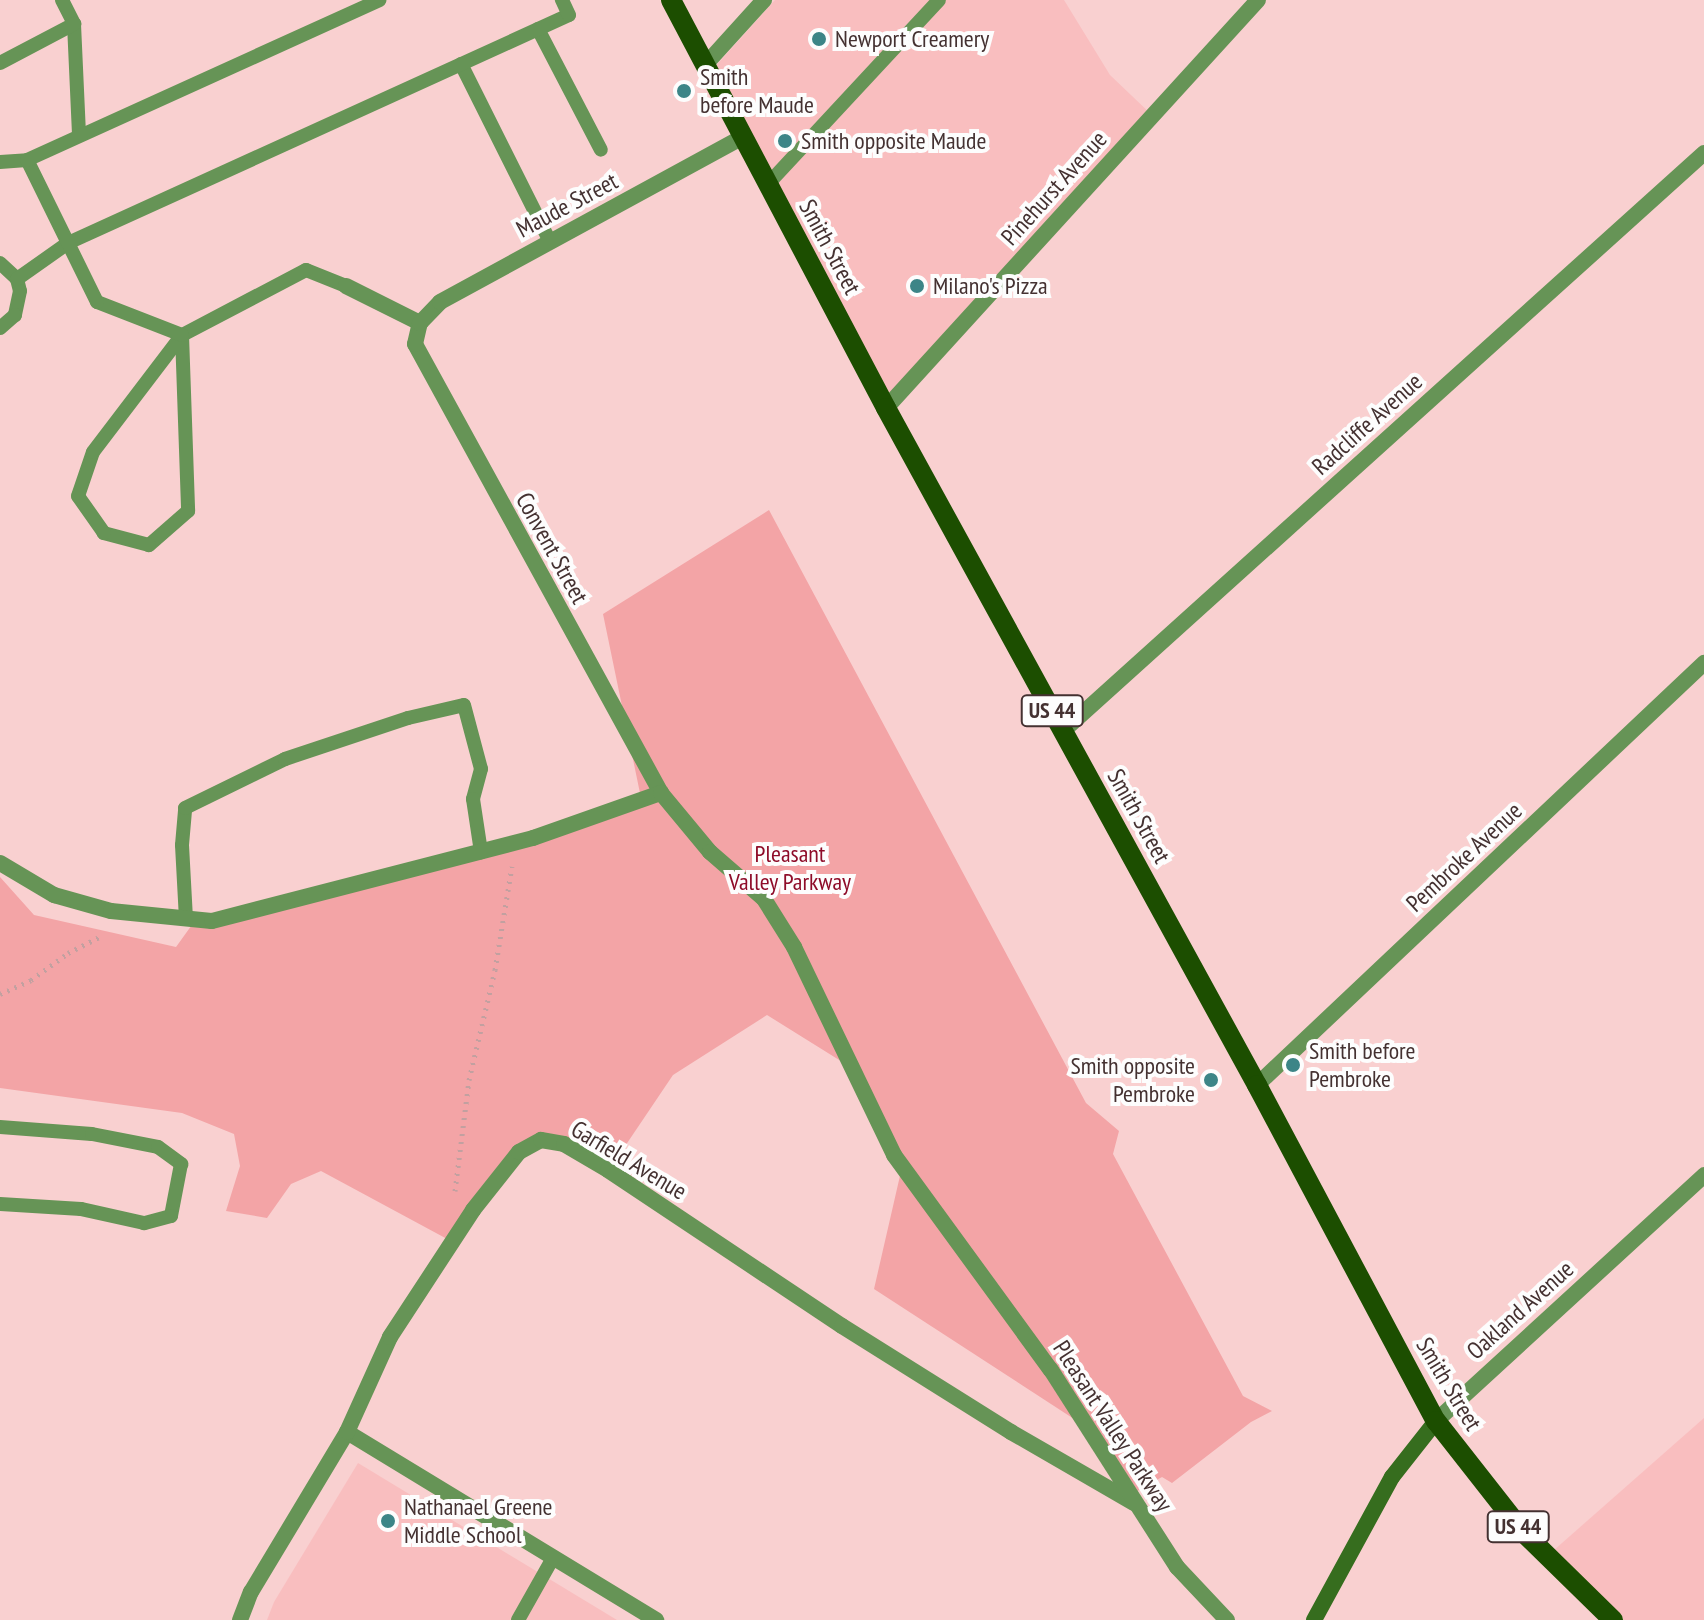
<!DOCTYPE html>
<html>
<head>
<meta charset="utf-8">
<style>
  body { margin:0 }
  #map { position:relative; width:1704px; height:1620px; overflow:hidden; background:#f9d0d0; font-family:"PT Sans Narrow",sans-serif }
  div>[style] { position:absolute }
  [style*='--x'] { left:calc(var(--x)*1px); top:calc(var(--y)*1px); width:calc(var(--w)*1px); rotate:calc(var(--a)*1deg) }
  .built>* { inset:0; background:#f9bebf }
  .green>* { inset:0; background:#f3a4a6 }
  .path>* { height:5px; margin-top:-2.5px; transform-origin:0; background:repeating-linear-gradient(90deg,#c2a0a0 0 2px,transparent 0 8px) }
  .service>* { height:14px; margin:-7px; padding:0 7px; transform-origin:7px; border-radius:7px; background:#669456 }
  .minor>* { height:16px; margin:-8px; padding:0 8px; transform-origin:8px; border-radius:8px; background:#669456 }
  .tertiary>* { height:16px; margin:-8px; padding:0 8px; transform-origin:8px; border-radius:8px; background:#669456 }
  .secondary>* { height:16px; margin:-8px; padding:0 8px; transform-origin:8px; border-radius:8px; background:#366d1e }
  .primary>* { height:20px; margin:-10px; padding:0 10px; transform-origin:10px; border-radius:10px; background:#1c4e00 }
  .dots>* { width:22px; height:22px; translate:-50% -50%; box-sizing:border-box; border:4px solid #fdfdfd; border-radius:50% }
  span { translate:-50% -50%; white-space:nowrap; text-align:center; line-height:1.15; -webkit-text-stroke:8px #fdfdfd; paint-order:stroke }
  .shield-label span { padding:2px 6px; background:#fdfdfd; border:2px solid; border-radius:6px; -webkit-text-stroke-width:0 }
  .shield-label { font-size:22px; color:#443131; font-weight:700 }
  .poi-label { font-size:24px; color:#443131 }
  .left { translate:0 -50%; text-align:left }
  .right { translate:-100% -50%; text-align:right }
  .street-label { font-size:24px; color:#443131 }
  .park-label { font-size:24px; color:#8e0c29 }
</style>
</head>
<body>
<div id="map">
  <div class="built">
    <i style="clip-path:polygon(775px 0,1064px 0,1110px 75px,1153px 116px,888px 411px,738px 149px,739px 139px,713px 69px)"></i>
    <i style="clip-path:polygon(1704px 1418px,1704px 1620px,1606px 1620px,1545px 1558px)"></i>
    <i style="clip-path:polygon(358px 1463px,617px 1620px,267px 1620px,274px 1602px)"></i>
  </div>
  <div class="green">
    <i style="clip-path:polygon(769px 510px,1086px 1103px,1119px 1131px,1113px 1154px,1243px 1396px,1272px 1411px,1251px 1422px,1172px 1483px,1162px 1477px,1134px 1493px,1094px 1432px,874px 1289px,902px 1167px,852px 1068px,767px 1015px,673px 1075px,611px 1167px,556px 1139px,532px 1144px,449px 1240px,321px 1171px,291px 1184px,267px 1218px,226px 1211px,240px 1166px,234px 1134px,182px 1113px,0 1088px,0 877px,34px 915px,176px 947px,194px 922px,401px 874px,641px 798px,603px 614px)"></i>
  </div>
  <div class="path">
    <i style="--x:0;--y:994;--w:34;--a:-24"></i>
    <i style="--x:31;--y:980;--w:46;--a:-36.1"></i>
    <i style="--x:68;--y:953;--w:39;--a:-27"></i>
    <i style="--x:455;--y:1191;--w:112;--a:-82.8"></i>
    <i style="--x:469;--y:1080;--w:113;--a:-76.7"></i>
    <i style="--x:495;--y:970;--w:105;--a:-80.7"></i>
  </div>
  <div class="service">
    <i style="--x:62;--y:0;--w:27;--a:63"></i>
    <i style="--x:74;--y:24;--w:111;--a:87.4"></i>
    <i style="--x:538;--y:29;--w:136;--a:62.5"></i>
    <i style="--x:0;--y:63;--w:84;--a:-27.8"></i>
    <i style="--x:461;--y:64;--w:199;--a:63.4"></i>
    <i style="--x:0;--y:162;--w:27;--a:-4"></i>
    <i style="--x:768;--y:184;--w:251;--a:-47.1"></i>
    <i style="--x:0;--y:263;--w:23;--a:43"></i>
    <i style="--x:17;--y:279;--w:12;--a:76"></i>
    <i style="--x:20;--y:291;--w:25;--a:102"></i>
    <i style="--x:15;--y:315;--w:20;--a:139"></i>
    <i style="--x:17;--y:279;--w:62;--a:-35.2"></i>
    <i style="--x:68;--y:243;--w:550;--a:-24.47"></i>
    <i style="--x:569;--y:15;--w:17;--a:-115"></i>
    <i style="--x:346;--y:286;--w:43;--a:-158.2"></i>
    <i style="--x:306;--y:270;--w:140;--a:152.3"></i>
    <i style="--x:182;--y:335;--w:176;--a:88"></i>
    <i style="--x:188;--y:511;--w:52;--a:138.9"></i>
    <i style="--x:149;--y:545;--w:47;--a:-165.1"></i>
    <i style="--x:104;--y:533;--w:45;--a:-125.1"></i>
    <i style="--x:78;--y:496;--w:46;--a:-71.2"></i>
    <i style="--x:93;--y:452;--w:147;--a:-52.7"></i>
    <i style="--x:182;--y:335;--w:91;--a:-158.8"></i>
    <i style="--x:97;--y:302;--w:158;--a:-116.2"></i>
    <i style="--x:27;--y:160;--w:387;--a:-24.4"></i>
    <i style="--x:186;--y:919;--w:74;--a:-93.1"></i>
    <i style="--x:182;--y:845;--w:37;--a:-85"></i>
    <i style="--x:185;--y:808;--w:111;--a:-26.1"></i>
    <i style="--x:285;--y:759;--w:130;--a:-18.4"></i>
    <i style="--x:408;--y:718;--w:57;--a:-13.1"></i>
    <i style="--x:464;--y:705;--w:66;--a:75.1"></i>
    <i style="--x:481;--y:769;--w:31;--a:105"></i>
    <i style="--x:473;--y:799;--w:54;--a:81.4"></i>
    <i style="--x:0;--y:1127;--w:92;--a:4.4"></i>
    <i style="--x:92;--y:1134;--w:67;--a:11.1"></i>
    <i style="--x:158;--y:1147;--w:29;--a:36"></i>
    <i style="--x:181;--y:1164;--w:53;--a:100.9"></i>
    <i style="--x:171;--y:1216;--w:28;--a:165"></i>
    <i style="--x:144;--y:1223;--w:65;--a:-167.5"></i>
    <i style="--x:81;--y:1209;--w:81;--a:-176.5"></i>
    <i style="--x:518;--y:1620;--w:71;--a:-60.6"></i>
  </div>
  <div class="minor">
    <i style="--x:705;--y:65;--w:88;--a:-47.8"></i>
    <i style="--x:346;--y:286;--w:83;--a:26.6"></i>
    <i style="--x:886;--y:408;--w:552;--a:-47.64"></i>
    <i style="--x:1063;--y:731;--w:863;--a:-42.04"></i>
    <i style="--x:661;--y:793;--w:512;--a:-118.72"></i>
    <i style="--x:415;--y:344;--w:22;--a:-77"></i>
    <i style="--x:420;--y:323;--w:29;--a:-46"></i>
    <i style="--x:440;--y:302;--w:345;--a:-28.6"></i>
    <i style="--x:1257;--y:1085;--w:615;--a:-43.35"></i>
    <i style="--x:347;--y:1432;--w:362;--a:31.3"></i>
    <i style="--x:240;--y:1620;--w:30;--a:-69"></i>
    <i style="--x:251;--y:1592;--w:187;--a:-59"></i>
    <i style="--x:347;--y:1432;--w:104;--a:-65.6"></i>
    <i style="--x:390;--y:1337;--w:152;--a:-56.8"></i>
    <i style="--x:473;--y:1210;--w:74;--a:-51.6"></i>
    <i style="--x:519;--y:1152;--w:25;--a:-29"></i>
    <i style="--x:541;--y:1140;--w:23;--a:10"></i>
    <i style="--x:564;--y:1144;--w:51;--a:30.6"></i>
    <i style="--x:608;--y:1170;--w:281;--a:33.7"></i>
    <i style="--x:842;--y:1326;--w:199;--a:32.1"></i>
    <i style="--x:1011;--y:1432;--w:142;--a:30"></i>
  </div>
  <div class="tertiary">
    <i style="--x:0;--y:863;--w:63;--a:30.7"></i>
    <i style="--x:54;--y:895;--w:59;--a:15.7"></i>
    <i style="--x:111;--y:911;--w:101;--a:5.7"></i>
    <i style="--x:212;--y:921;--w:332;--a:-14.5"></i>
    <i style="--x:533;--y:838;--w:136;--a:-19.4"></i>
    <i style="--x:661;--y:793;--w:77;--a:50.3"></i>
    <i style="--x:710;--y:852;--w:72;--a:41"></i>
    <i style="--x:764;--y:899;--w:57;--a:58"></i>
    <i style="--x:794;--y:947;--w:231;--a:64.3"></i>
    <i style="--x:894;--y:1155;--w:266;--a:53.9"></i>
    <i style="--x:1051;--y:1370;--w:234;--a:57.4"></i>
    <i style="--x:1177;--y:1567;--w:73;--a:46.7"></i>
    <i style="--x:1436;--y:1421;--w:364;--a:-42.5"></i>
  </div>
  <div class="secondary">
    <i style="--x:1314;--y:1620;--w:163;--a:-61.4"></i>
    <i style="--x:1392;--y:1477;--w:71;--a:-51.8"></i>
  </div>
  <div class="primary">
    <i style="--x:671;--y:0;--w:461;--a:62.2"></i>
    <i style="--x:886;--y:408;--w:772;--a:61.28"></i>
    <i style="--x:1257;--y:1085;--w:381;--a:62"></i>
    <i style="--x:1436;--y:1421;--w:141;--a:51.9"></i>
    <i style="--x:1523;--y:1532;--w:126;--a:44.4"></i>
  </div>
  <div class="dots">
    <i style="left:819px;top:39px;background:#3d8587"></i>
    <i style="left:684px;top:91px;background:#3d8587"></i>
    <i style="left:785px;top:141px;background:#3d8587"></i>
    <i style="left:917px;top:286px;background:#3d8587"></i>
    <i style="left:1293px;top:1065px;background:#3d8587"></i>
    <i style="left:1211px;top:1080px;background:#3d8587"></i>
    <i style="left:388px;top:1521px;background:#3d8587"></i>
  </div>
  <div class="shield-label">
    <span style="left:1052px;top:711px">US 44</span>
    <span style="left:1518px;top:1527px">US 44</span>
  </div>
  <div class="poi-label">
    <span class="left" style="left:835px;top:39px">Newport Creamery</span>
    <span class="left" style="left:700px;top:91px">Smith<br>before Maude</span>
    <span class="left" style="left:801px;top:141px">Smith opposite Maude</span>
    <span class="left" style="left:933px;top:286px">Milano's Pizza</span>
    <span class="left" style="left:1309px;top:1065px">Smith before<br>Pembroke</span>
    <span class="right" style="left:1195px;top:1080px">Smith opposite<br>Pembroke</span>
    <span class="left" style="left:404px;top:1521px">Nathanael Greene<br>Middle School</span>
  </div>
  <div class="street-label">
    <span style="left:1054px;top:188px;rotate:-48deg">Pinehurst Avenue</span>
    <span style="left:567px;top:205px;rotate:-28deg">Maude Street</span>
    <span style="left:830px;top:247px;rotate:62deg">Smith Street</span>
    <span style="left:1367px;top:424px;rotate:-42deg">Radcliffe Avenue</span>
    <span style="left:552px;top:548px;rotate:61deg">Convent Street</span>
    <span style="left:1139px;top:816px;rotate:61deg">Smith Street</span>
    <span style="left:1464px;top:857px;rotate:-43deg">Pembroke Avenue</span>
    <span style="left:629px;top:1160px;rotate:31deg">Garfield Avenue</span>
    <span style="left:1520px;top:1310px;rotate:-42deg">Oakland Avenue</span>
    <span style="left:1449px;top:1384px;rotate:59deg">Smith Street</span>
    <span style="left:1113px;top:1426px;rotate:57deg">Pleasant Valley Parkway</span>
  </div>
  <div class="park-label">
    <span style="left:790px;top:868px">Pleasant<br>Valley Parkway</span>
  </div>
</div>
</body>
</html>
